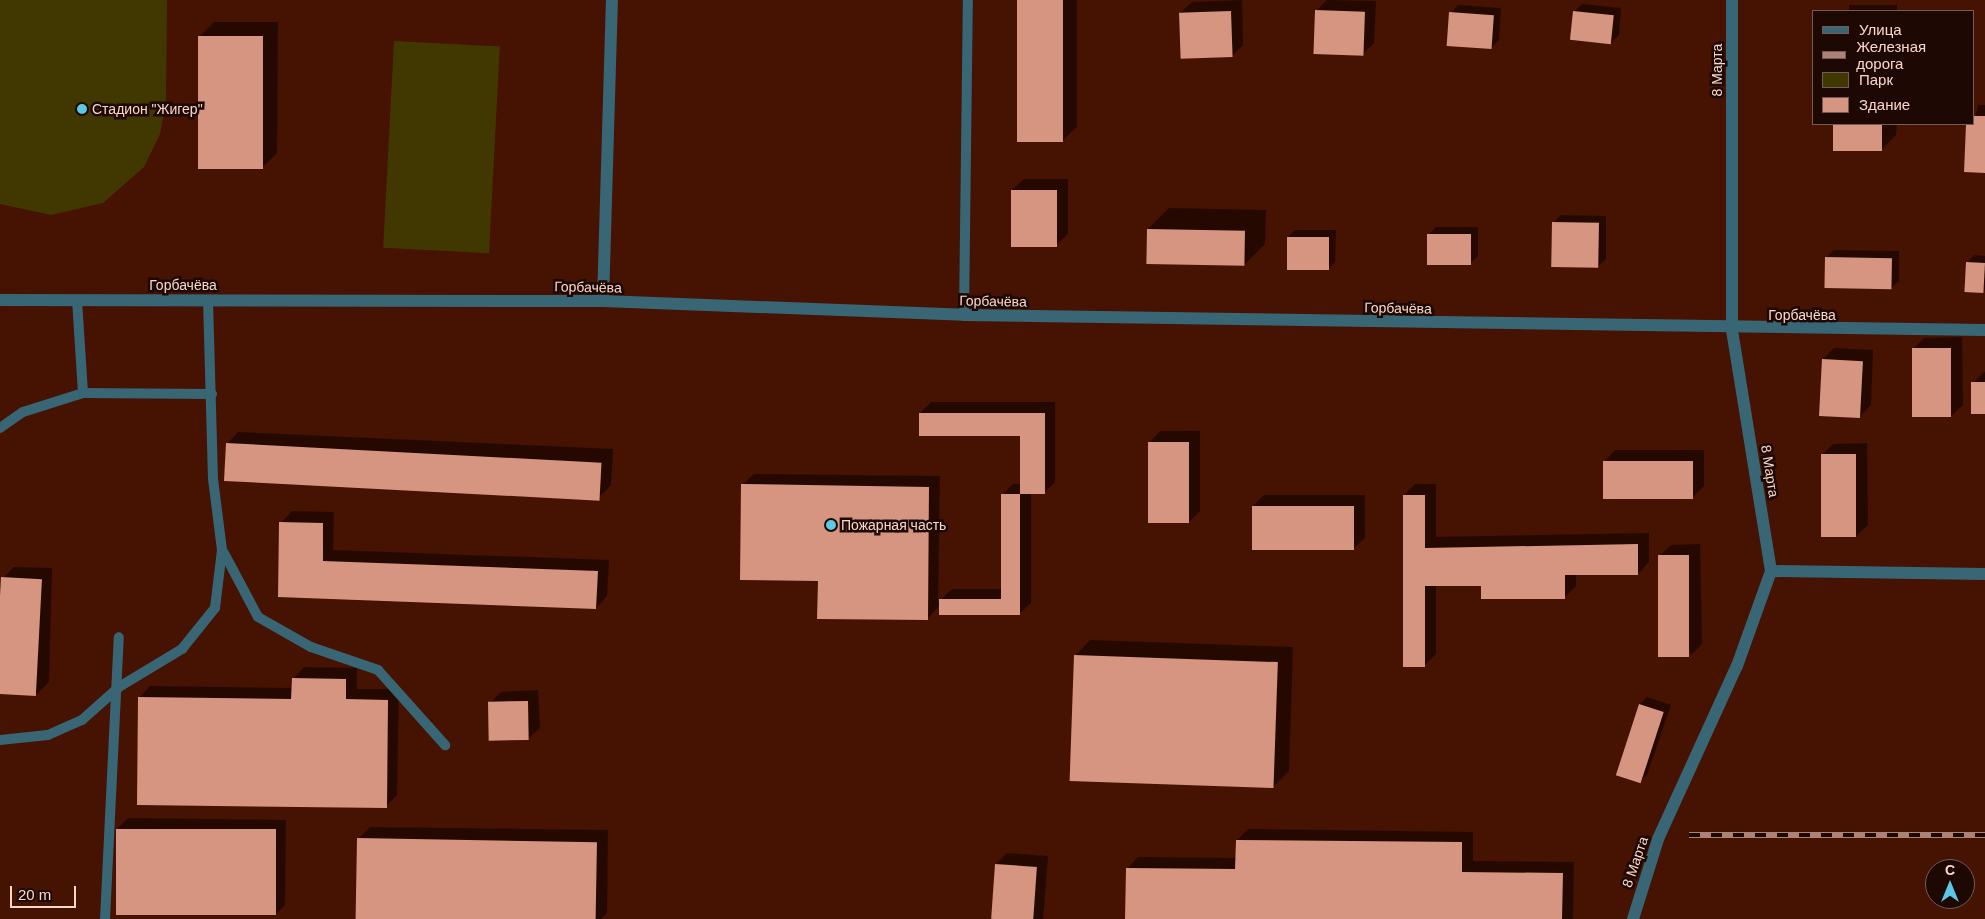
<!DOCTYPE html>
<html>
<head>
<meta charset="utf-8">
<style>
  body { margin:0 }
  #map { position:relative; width:1985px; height:919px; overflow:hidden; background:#461201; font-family:Arial,sans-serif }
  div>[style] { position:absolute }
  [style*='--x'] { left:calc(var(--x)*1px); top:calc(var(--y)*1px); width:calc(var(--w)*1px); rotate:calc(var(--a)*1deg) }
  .green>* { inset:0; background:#413801; transform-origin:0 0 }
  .shadow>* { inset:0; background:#0007; transform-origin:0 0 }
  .building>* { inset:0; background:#d59580; transform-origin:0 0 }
  .service>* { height:10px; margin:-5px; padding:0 5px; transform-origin:5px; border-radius:5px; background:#386674 }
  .minor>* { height:12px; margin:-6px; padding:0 6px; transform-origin:6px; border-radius:6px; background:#386674 }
  .rail>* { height:5.5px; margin-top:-2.75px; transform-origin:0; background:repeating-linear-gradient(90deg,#1d0803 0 11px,#ac8374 0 22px); box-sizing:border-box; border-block:1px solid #ac8374 }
  .dots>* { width:14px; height:14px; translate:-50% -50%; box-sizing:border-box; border:2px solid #1d0803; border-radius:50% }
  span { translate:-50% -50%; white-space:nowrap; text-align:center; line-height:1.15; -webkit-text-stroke:5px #1d0803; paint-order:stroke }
  .street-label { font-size:14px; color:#f9d7cb }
  .poi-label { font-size:14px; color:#f9d7cb }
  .left { translate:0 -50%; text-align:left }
  .legend { position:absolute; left:1812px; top:10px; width:162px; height:115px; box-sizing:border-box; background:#1d0803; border:1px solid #755b53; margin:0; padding:6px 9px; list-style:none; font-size:15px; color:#f9d7cb }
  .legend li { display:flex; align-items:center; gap:10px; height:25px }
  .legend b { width:25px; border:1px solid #755b53 }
  .north { position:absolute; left:1925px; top:859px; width:50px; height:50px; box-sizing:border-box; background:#1d0803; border:1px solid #755b53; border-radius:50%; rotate:0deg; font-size:14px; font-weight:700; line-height:20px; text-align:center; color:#f9d7cb }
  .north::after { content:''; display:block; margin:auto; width:18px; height:22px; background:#5bc8e6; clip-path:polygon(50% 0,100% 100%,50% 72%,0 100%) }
  .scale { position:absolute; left:10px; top:886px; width:66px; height:22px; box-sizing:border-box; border:2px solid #f9d7cb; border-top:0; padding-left:6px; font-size:15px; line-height:18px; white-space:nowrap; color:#f9d7cb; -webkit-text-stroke:4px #1d0803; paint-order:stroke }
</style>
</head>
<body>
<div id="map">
  <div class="green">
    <i style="clip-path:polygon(0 0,167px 0,166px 100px,160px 134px,144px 167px,103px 203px,51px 215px,0 204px)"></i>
    <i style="left:394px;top:41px;width:106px;height:207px;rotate:3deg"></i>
  </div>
  <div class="shadow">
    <i style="clip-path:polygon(1018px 0,1077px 0,1077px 127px,1062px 141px)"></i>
    <i style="clip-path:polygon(1242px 0,1243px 45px,1232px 56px,1180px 13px,1192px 2px)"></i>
    <i style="clip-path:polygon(1327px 0,1376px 1px,1374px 43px,1363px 54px,1316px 11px)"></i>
    <i style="clip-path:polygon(1582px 4px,1621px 8px,1619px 35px,1612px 42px,1574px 12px)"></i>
    <i style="clip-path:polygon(1458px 5px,1501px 8px,1499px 40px,1492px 47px,1451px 13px)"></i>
    <i style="left:1849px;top:5px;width:48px;height:8px"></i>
    <i style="clip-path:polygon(214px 22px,278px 22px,277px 153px,262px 168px,199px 37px)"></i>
    <i style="clip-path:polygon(1978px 105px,1985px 105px,1985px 171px,1965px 171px,1967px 124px,1974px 124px)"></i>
    <i style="clip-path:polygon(1834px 124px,1897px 124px,1896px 135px,1882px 149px,1834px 149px)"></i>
    <i style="clip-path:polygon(1024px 179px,1068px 179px,1068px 234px,1056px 245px,1012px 190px)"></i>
    <i style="clip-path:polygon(1169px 208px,1266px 210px,1265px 244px,1244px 265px,1148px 229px)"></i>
    <i style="clip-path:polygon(1561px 215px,1606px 216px,1606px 259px,1598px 266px,1553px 223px)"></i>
    <i style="clip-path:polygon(1436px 227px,1478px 227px,1478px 256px,1470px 264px,1428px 235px)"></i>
    <i style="clip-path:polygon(1295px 230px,1336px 230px,1335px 262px,1328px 270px,1288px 237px)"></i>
    <i style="clip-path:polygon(1834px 250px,1899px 251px,1899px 281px,1891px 288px,1827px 257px)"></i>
    <i style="clip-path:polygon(1974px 255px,1985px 256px,1985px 291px,1967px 263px)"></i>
    <i style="clip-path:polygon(1962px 337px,1963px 405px,1951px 416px,1913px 349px,1924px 338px)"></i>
    <i style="clip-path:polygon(1834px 348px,1873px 350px,1871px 405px,1859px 417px,1823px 359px)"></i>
    <i style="clip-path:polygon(1984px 372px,1985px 372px,1985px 412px,1973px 383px)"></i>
    <i style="clip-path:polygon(931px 402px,1055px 402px,1055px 482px,1044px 493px,1031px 493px,1031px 603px,1019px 614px,940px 605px,927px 619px,819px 580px,742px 485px,754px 474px,940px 476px,938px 602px,952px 589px,1002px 589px,1002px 495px,1013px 484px,1021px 484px,1021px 435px,920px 413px)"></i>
    <i style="clip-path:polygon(1160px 431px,1200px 431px,1200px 511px,1189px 522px,1149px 443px)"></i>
    <i style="clip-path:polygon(238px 432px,613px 449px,611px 485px,600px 496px,227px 444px)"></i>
    <i style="clip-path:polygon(1867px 443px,1868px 525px,1856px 536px,1822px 455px,1833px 444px)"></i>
    <i style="clip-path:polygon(1615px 450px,1704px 450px,1704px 486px,1693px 497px,1604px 462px)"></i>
    <i style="clip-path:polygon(1415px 484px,1436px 484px,1436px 537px,1649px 533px,1649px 562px,1638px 574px,1576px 574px,1576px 586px,1565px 597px,1483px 585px,1436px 585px,1436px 654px,1425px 665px,1404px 495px)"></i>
    <i style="clip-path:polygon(1264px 495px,1365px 495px,1365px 538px,1353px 549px,1253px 506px)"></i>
    <i style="clip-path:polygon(292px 511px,334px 512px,333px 550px,609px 560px,607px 596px,596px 608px,280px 596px,281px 523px)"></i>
    <i style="clip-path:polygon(1700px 544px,1702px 644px,1691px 655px,1659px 556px,1671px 545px)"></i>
    <i style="clip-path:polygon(14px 567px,52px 568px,49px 682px,38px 693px,0 692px,3px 578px)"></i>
    <i style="clip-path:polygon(1090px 640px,1293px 647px,1289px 771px,1274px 786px,1076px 655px)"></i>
    <i style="clip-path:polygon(304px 667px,357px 668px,357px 689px,399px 689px,397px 795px,386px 806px,139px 698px,150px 686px,293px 688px,293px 679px)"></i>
    <i style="clip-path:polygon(538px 690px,540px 728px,528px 739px,490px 703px,501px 692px)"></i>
    <i style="clip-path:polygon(1647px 697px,1671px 705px,1647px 775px,1639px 782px,1640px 704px)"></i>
    <i style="clip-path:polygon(128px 818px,286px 820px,285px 905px,274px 916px,117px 829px)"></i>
    <i style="clip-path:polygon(370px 827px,608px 830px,607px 913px,601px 919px,357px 919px,358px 839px)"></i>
    <i style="clip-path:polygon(1248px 829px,1473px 832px,1473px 861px,1574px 862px,1573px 919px,1126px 919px,1127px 869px,1138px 857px,1237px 858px,1237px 840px)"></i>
    <i style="clip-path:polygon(1007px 853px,1048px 856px,1043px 919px,992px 919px,996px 864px)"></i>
  </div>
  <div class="building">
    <i style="left:1017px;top:0;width:46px;height:142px"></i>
    <i style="left:1315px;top:10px;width:50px;height:44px;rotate:2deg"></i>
    <i style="left:1231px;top:11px;width:46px;height:52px;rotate:88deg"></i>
    <i style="left:1573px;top:11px;width:41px;height:29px;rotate:6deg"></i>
    <i style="left:1449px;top:12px;width:45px;height:34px;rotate:4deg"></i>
    <i style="left:198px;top:36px;width:65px;height:133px"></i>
    <i style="clip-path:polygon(1974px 116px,1985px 116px,1985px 173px,1964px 172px,1966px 124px,1974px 124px)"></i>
    <i style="left:1833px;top:124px;width:49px;height:27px"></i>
    <i style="left:1011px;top:190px;width:46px;height:57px"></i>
    <i style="left:1552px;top:222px;width:47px;height:45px;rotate:1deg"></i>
    <i style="left:1147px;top:229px;width:98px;height:35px;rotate:1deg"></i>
    <i style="left:1427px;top:234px;width:44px;height:31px"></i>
    <i style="left:1287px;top:237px;width:42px;height:33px"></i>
    <i style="left:1825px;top:257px;width:67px;height:31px;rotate:1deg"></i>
    <i style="left:1966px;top:262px;width:19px;height:30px;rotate:3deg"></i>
    <i style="left:1912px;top:348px;width:39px;height:69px"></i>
    <i style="left:1822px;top:359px;width:41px;height:57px;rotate:3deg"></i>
    <i style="left:1985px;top:382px;width:32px;height:14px;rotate:90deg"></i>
    <i style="clip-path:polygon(919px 413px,1045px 413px,1045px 494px,1020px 494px,1020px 436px,919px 436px)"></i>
    <i style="left:1148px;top:442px;width:41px;height:81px"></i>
    <i style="left:226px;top:443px;width:376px;height:38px;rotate:3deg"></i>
    <i style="left:1821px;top:454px;width:35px;height:83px"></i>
    <i style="left:1603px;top:461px;width:90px;height:38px"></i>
    <i style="clip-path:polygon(741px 484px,929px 487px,928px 620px,817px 619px,818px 581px,740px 580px)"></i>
    <i style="clip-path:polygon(1001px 494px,1020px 494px,1020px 615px,939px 615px,939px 599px,1001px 599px)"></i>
    <i style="clip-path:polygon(1403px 495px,1425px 495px,1425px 548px,1638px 544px,1638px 575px,1565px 575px,1565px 599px,1481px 599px,1481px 586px,1425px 586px,1425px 667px,1403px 667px)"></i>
    <i style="left:1252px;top:506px;width:102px;height:44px"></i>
    <i style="clip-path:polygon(279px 522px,323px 523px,323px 561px,598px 571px,596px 609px,278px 597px)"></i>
    <i style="left:1658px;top:555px;width:31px;height:102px"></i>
    <i style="left:1px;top:577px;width:41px;height:117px;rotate:3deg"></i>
    <i style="left:1074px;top:655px;width:204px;height:126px;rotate:2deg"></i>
    <i style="clip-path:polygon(292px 678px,346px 679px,346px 699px,388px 700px,387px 808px,137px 805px,138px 697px,291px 699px)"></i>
    <i style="left:528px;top:701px;width:39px;height:40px;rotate:89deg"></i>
    <i style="left:1639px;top:704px;width:26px;height:75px;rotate:18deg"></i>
    <i style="left:116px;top:829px;width:160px;height:86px"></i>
    <i style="left:357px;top:838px;width:240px;height:81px;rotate:1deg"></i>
    <i style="clip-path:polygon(1236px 840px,1462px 842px,1462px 872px,1563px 873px,1562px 919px,1125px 919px,1126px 868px,1235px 869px)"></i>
    <i style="left:995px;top:864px;width:42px;height:55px;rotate:4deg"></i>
  </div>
  <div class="service">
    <i style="--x:77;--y:300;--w:93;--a:86.3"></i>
    <i style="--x:964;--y:315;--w:315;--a:-89.3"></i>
    <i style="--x:0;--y:428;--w:28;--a:-35"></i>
    <i style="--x:23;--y:412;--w:63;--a:-17.6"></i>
    <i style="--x:83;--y:393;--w:129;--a:0.4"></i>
    <i style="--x:224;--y:553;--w:72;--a:62"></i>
    <i style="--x:258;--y:617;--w:61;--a:29.5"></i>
    <i style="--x:311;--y:647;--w:71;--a:18.9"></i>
    <i style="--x:378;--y:670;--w:101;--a:48.2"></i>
    <i style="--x:0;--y:740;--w:48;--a:-5.9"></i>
    <i style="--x:48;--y:735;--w:37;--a:-24"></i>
    <i style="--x:82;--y:720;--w:50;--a:-41.7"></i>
    <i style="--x:119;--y:687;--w:74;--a:-31.1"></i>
    <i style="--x:182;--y:649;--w:53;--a:-51.2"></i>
    <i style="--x:215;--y:608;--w:58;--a:-83.1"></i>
    <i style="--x:222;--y:550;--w:72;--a:-97.2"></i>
    <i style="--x:213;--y:479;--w:179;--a:-91.6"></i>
    <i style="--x:105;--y:919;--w:282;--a:-87.2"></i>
  </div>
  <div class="minor">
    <i style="--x:0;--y:300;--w:603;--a:0.1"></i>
    <i style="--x:603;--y:301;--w:361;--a:2.2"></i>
    <i style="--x:964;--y:315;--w:1021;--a:0.84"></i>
    <i style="--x:603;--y:301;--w:301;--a:-88.3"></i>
    <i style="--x:1771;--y:571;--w:214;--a:0.8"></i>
    <i style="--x:1633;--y:919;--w:84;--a:-72.6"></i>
    <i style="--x:1658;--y:839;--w:190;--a:-65.5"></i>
    <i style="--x:1737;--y:666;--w:101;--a:-70.3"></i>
    <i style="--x:1771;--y:571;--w:244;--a:-99.2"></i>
    <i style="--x:1732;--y:330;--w:330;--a:-90"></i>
  </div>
  <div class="rail">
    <i style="--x:1689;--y:835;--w:296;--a:0"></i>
  </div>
  <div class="dots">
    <i style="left:82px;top:109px;background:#5bc8e6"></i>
    <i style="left:831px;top:525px;background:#5bc8e6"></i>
  </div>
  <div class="street-label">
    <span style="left:1717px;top:70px;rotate:-90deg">8 Марта</span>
    <span style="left:183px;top:285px">Горбачёва</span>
    <span style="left:588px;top:287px;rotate:1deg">Горбачёва</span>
    <span style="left:993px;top:301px;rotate:1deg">Горбачёва</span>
    <span style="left:1398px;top:308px;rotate:1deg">Горбачёва</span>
    <span style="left:1802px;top:315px">Горбачёва</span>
    <span style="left:1770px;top:471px;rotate:81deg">8 Марта</span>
    <span style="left:1635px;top:862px;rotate:-71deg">8 Марта</span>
  </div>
  <div class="poi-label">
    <span class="left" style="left:92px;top:109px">Стадион "Жигер"</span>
    <span class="left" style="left:841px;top:525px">Пожарная часть</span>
  </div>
  <ul class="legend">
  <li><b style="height:6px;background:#386674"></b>Улица</li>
  <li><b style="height:6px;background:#ac8374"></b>Железная дорога</li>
  <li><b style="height:14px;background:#413801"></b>Парк</li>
  <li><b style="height:14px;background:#d59580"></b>Здание</li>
  </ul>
  <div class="north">С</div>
  <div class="scale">20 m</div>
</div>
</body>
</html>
